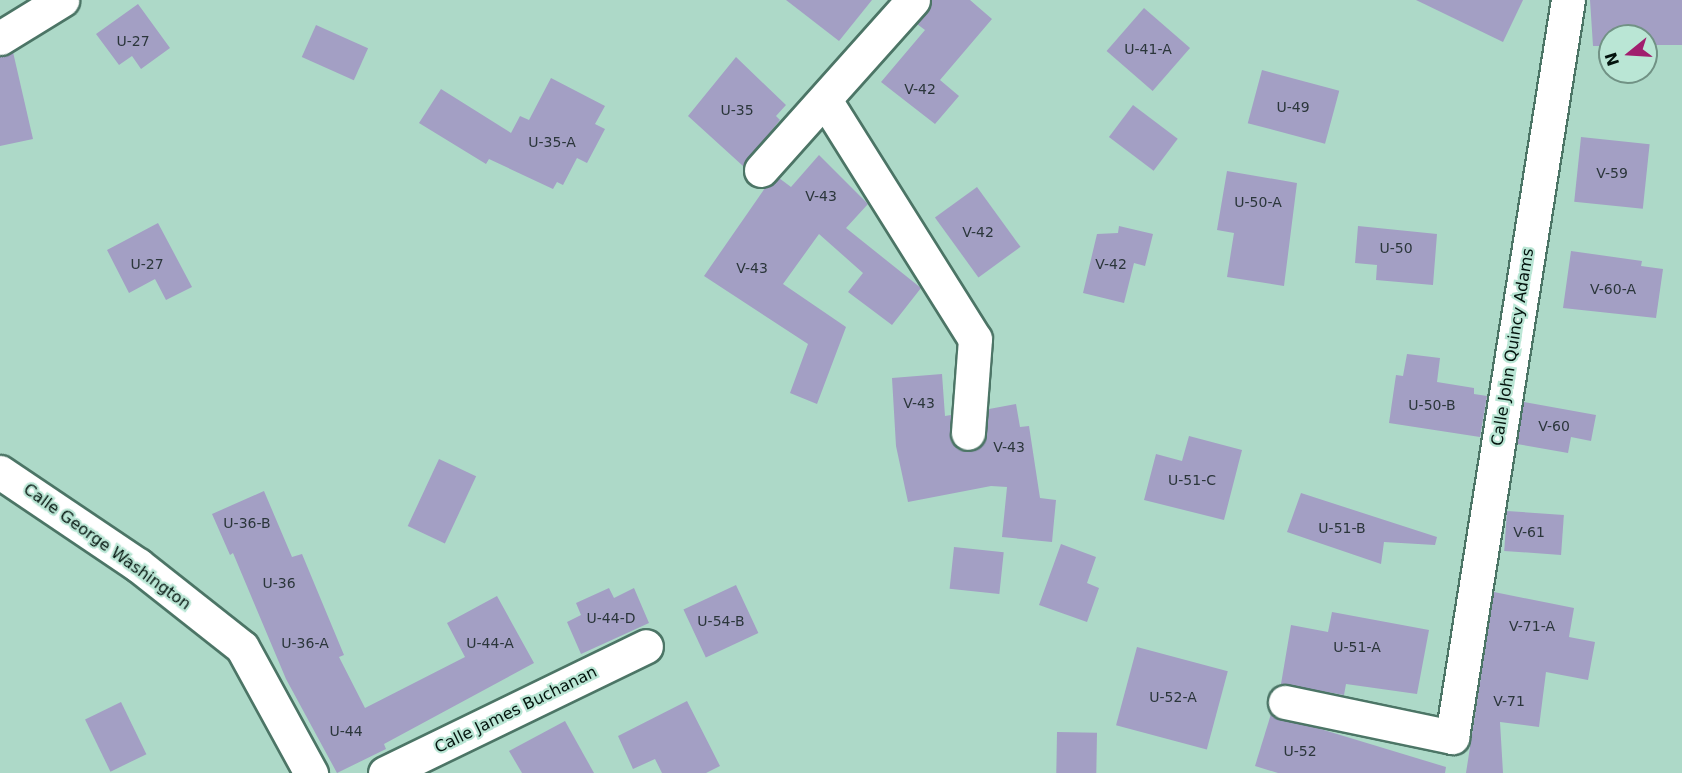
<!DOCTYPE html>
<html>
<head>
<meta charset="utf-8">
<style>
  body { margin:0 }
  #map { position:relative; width:1682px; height:773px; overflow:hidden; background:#add9c8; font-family:"DejaVu Sans",sans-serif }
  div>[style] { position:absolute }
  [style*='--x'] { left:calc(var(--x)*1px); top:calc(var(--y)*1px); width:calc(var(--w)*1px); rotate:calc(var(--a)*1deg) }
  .building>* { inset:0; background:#a39fc4; transform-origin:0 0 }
  .roads { filter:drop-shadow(2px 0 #4c7566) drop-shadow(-2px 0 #4c7566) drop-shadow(0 2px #4c7566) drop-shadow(0 -2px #4c7566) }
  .minor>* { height:33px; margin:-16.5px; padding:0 16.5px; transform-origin:16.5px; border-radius:16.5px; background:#fff }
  span { translate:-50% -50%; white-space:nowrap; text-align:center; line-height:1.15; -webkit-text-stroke:4.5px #bae6d5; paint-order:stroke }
  .number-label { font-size:14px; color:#2b363b }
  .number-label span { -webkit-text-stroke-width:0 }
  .street-label { font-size:16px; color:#03130d }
  .north { position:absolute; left:1598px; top:24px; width:60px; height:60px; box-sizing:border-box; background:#bae6d5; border:2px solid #719285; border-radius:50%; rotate:252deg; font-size:16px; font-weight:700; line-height:24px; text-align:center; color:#03130d }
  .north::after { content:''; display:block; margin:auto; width:21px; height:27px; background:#a11e6e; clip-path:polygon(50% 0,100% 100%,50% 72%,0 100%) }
</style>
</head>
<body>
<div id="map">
  <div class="building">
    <i style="clip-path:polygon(786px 0,872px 0,839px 41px)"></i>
    <i style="clip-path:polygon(931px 0,970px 0,992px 19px,940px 80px,959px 96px,935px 124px,881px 82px,925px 30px,917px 24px)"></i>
    <i style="clip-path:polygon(1416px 0,1523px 0,1503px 42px)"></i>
    <i style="clip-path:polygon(1590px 0,1682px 0,1682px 45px,1646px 45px,1646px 36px,1610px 36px,1610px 46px,1593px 46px)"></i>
    <i style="clip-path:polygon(138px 4px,170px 48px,141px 69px,132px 56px,119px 65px,96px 34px)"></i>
    <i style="left:1144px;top:8px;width:61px;height:57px;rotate:41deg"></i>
    <i style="left:316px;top:25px;width:57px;height:35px;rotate:24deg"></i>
    <i style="clip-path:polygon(13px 52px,33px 139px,0 146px,0 57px)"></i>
    <i style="clip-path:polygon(736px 57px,786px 105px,776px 116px,780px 120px,743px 166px,688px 116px)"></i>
    <i style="left:1262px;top:70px;width:80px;height:55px;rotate:15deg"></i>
    <i style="clip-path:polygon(551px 78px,605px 106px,595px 124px,605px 129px,587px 163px,577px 158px,563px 185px,557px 182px,553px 189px,489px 159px,486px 164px,419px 123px,441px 89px,511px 133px,520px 116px,529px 120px)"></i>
    <i style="left:1133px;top:105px;width:56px;height:40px;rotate:37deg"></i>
    <i style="left:1581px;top:137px;width:69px;height:65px;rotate:6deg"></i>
    <i style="clip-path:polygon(819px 155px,868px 204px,846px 228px,921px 288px,892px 325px,848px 292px,863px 273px,819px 234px,783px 284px,846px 327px,817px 404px,790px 393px,808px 344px,704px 276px,765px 188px,779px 178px,791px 187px)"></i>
    <i style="clip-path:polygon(1227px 171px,1297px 183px,1284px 286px,1227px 277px,1234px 233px,1217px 230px)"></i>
    <i style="left:977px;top:187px;width:74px;height:52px;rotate:54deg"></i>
    <i style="clip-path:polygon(158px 223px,192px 287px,166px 300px,155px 279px,129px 293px,107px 250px)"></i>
    <i style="clip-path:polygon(1119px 226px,1153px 234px,1145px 266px,1134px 263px,1124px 303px,1083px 293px,1097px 234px,1118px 233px)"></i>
    <i style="clip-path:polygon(1358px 226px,1437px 234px,1433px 285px,1376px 280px,1377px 265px,1355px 263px)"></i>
    <i style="clip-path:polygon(1571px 251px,1642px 261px,1641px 266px,1663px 269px,1656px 318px,1563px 308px)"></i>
    <i style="clip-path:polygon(1407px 354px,1440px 358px,1437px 382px,1474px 388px,1474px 394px,1487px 396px,1480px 437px,1389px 423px,1396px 375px,1403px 376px)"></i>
    <i style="clip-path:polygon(942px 374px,945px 416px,951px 415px,951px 441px,958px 449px,967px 452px,983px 444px,989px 409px,1016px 404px,1020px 427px,1029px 426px,1040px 498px,1056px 500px,1052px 542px,1002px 537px,1007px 487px,991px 486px,908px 502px,896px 446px,892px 378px)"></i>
    <i style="clip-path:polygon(1524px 402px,1596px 415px,1591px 441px,1571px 437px,1568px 453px,1517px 444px)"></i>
    <i style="clip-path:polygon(1189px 436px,1242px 450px,1224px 520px,1144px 500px,1156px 454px,1182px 461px)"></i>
    <i style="left:439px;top:459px;width:41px;height:74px;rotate:25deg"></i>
    <i style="clip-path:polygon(264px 491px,292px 557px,302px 554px,344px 655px,339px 657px,365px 708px,465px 657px,447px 623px,497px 596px,534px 663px,384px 744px,386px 749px,337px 773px,286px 679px,233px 553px,230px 555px,212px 514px)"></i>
    <i style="clip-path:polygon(1301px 493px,1437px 537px,1435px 545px,1384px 542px,1381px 564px,1287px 532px)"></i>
    <i style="left:1507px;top:511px;width:57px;height:40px;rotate:4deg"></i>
    <i style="clip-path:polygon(1061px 544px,1096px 557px,1087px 583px,1099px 588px,1087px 622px,1039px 605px)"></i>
    <i style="left:954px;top:547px;width:50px;height:42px;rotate:6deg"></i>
    <i style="left:736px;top:585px;width:53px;height:58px;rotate:65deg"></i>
    <i style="clip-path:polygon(609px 588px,614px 598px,634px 588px,649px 623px,581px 654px,567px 622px,581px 615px,576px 603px)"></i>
    <i style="clip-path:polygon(1494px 592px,1574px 608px,1569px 637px,1595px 642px,1588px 680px,1546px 672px,1539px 727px,1500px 722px,1503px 773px,1466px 773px)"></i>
    <i style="clip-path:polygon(1332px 612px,1429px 630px,1417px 694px,1346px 684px,1344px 695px,1281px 684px,1291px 625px,1328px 632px)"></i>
    <i style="left:1137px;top:647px;width:94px;height:81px;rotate:15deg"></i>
    <i style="clip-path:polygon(687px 701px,720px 766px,706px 773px,662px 773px,655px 759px,633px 769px,618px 736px)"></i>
    <i style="left:121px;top:702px;width:58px;height:40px;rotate:64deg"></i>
    <i style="clip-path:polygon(1271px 714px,1446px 767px,1445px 773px,1278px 773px,1255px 766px)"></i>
    <i style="clip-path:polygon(565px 721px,594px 773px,522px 773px,509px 751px)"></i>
    <i style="left:1057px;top:732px;width:40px;height:41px;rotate:1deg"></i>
  </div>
  <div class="roads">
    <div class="minor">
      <i style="--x:0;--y:38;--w:73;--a:-31.5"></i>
      <i style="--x:825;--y:100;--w:282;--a:57.9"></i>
      <i style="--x:975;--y:339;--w:94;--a:94.3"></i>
      <i style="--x:761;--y:170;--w:228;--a:-48.2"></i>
      <i style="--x:0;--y:472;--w:166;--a:34"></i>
      <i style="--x:138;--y:565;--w:132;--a:38.3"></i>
      <i style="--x:242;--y:647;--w:144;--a:61.3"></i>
      <i style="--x:1285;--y:702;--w:171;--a:11.8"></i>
      <i style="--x:1452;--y:737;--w:746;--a:-81.06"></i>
      <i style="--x:385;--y:773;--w:290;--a:-25.9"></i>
    </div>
  </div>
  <div class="number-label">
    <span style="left:133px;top:41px">U-27</span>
    <span style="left:1148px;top:49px">U-41-A</span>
    <span style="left:920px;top:89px">V-42</span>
    <span style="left:1293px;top:107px">U-49</span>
    <span style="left:737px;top:110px">U-35</span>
    <span style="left:552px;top:142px">U-35-A</span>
    <span style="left:1612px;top:173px">V-59</span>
    <span style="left:821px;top:196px">V-43</span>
    <span style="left:1258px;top:202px">U-50-A</span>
    <span style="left:978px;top:232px">V-42</span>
    <span style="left:1396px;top:248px">U-50</span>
    <span style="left:147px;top:264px">U-27</span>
    <span style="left:1111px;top:264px">V-42</span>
    <span style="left:752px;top:268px">V-43</span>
    <span style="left:1613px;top:289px">V-60-A</span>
    <span style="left:919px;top:403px">V-43</span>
    <span style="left:1432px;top:405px">U-50-B</span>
    <span style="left:1554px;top:426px">V-60</span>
    <span style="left:1009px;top:447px">V-43</span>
    <span style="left:1192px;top:480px">U-51-C</span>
    <span style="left:247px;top:523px">U-36-B</span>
    <span style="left:1342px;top:528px">U-51-B</span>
    <span style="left:1529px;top:532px">V-61</span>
    <span style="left:279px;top:583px">U-36</span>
    <span style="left:611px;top:618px">U-44-D</span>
    <span style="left:721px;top:621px">U-54-B</span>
    <span style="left:1532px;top:626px">V-71-A</span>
    <span style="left:305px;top:643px">U-36-A</span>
    <span style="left:490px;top:643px">U-44-A</span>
    <span style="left:1357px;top:647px">U-51-A</span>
    <span style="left:1173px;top:697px">U-52-A</span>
    <span style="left:1509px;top:701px">V-71</span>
    <span style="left:346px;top:731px">U-44</span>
    <span style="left:1300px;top:751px">U-52</span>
  </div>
  <div class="street-label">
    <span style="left:1513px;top:347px;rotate:-81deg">Calle John Quincy Adams</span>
    <span style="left:107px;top:547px;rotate:36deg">Calle George Washington</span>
    <span style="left:516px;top:710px;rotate:-26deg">Calle James Buchanan</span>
  </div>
  <div class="north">N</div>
</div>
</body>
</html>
